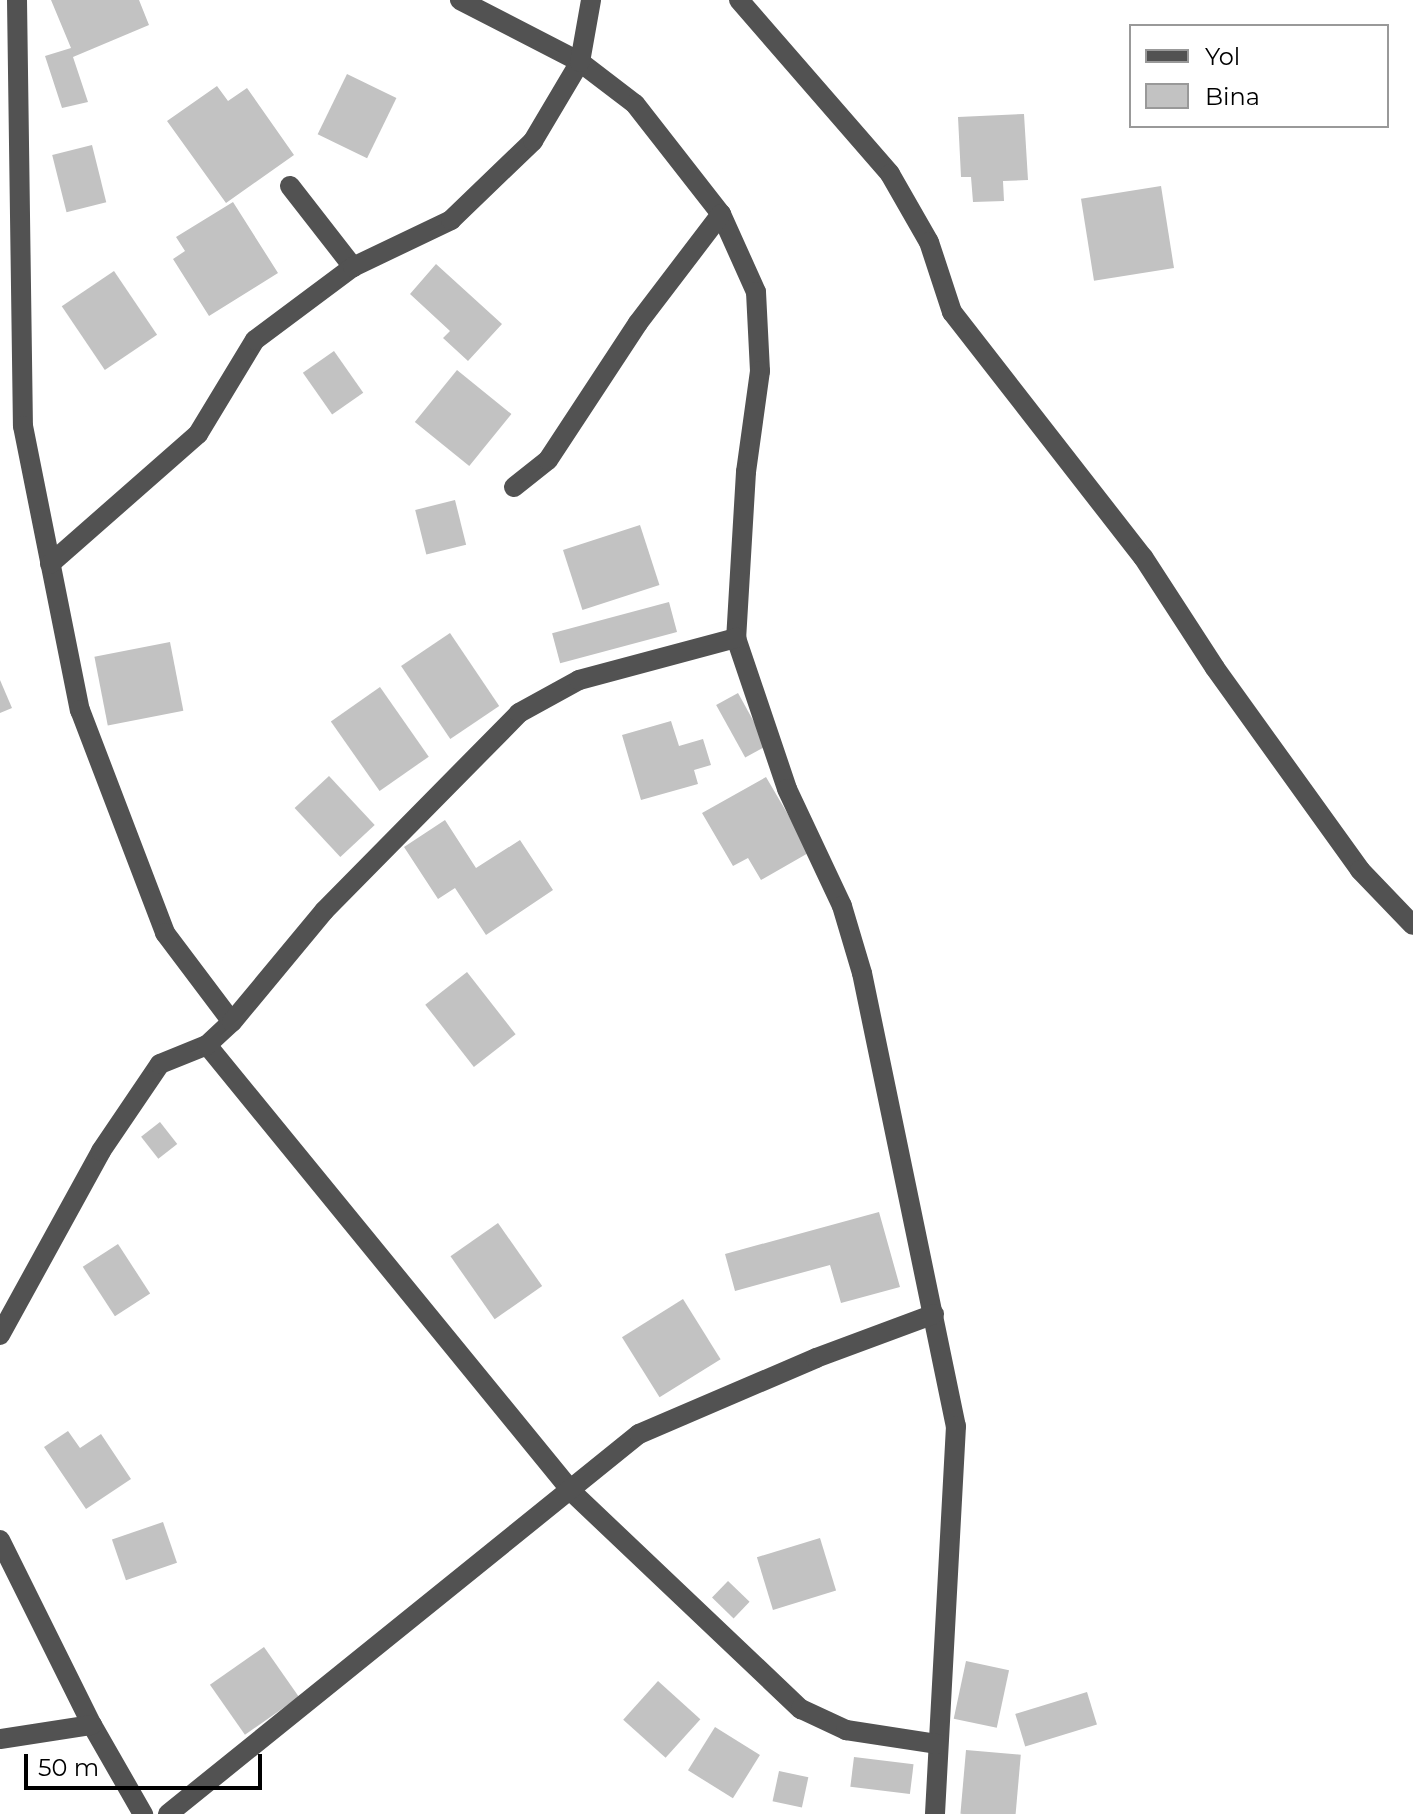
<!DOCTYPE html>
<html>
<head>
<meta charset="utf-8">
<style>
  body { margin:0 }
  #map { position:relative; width:1413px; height:1814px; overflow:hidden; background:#fff; font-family:Montserrat,sans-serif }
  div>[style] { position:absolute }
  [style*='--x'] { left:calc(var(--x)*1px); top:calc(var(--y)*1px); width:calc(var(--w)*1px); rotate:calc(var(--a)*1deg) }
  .building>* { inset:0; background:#c2c2c2; transform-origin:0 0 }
  .minor>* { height:20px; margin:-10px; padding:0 10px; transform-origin:10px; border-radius:10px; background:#525252 }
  span { translate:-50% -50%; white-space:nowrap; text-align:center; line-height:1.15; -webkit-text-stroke:6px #fff; paint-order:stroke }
  .legend { position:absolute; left:1129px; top:24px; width:260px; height:104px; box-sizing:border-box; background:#fff; border:2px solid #999; margin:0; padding:10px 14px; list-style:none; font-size:24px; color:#000 }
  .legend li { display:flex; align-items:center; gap:16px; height:40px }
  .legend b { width:40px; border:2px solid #999 }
  .scale { position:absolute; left:24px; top:1754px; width:238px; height:36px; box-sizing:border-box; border:4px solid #000; border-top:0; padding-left:10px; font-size:24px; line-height:28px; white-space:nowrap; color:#000; -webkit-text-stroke:6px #fff; paint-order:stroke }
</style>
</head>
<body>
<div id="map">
  <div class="building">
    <i style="clip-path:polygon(51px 0,139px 0,149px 25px,73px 57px,88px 102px,62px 108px,45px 56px,71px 48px)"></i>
    <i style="left:347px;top:74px;width:55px;height:67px;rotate:26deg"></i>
    <i style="clip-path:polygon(217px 86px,228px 101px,247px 88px,294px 155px,226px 203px,167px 121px)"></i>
    <i style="clip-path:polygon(1024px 114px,1028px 180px,1003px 181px,1004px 201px,973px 202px,971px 177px,961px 177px,958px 117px)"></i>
    <i style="left:92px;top:145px;width:59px;height:41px;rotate:76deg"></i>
    <i style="left:1161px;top:186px;width:83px;height:81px;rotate:81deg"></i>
    <i style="clip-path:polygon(233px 202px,278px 273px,209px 316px,173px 259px,185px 251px,176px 237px)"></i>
    <i style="clip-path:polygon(436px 264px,502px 324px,468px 361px,443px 338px,450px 331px,410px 294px)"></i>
    <i style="left:114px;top:271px;width:77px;height:63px;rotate:56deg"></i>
    <i style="left:334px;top:351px;width:51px;height:38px;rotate:55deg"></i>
    <i style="left:457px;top:370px;width:70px;height:67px;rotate:39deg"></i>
    <i style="left:455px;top:500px;width:46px;height:41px;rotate:76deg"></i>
    <i style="left:640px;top:525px;width:63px;height:81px;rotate:72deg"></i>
    <i style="left:669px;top:602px;width:31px;height:121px;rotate:75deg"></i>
    <i style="left:450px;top:633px;width:88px;height:59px;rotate:56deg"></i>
    <i style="left:170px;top:642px;width:70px;height:77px;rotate:79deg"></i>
    <i style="clip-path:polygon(0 680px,12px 708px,0 713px)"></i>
    <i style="left:380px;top:687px;width:85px;height:60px;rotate:55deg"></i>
    <i style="left:738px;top:693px;width:60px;height:25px;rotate:61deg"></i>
    <i style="clip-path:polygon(671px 721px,679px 746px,703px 739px,711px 765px,694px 770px,698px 784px,641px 800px,622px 735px)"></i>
    <i style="left:329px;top:776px;width:67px;height:47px;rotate:47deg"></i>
    <i style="clip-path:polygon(766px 777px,810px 852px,761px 880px,748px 858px,733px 866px,702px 813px)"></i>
    <i style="clip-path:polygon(445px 820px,476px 868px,520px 840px,553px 890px,486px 935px,455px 888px,438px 899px,404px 847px)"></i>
    <i style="left:467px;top:972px;width:79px;height:53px;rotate:52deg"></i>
    <i style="left:160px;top:1122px;width:28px;height:24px;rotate:52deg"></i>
    <i style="clip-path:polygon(879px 1212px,900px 1287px,841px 1303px,830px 1265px,735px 1291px,725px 1254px)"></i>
    <i style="left:498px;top:1223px;width:77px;height:58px;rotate:55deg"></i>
    <i style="left:118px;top:1244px;width:59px;height:42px;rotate:57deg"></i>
    <i style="left:683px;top:1299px;width:71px;height:72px;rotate:58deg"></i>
    <i style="clip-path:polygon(68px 1431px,80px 1448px,101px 1434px,131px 1479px,86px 1509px,44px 1447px)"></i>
    <i style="left:163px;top:1522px;width:43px;height:54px;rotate:71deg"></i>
    <i style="left:820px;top:1538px;width:55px;height:66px;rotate:73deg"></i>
    <i style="left:728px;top:1581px;width:30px;height:23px;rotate:44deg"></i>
    <i style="left:264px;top:1647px;width:61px;height:66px;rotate:55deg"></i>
    <i style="left:966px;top:1661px;width:44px;height:59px;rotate:12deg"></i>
    <i style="left:658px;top:1681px;width:57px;height:52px;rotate:42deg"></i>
    <i style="left:1087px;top:1692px;width:34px;height:75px;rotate:73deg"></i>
    <i style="left:715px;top:1727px;width:53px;height:51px;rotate:32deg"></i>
    <i style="left:966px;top:1750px;width:55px;height:64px;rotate:5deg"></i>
    <i style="left:854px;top:1757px;width:60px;height:30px;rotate:7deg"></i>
    <i style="left:779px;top:1771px;width:30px;height:31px;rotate:12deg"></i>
  </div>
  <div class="minor">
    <i style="--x:17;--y:0;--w:426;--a:89.2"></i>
    <i style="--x:23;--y:426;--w:290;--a:78.7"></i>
    <i style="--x:80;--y:710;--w:239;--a:69.1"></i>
    <i style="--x:165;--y:933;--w:111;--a:53"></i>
    <i style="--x:460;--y:0;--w:135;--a:27.3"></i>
    <i style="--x:580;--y:62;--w:69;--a:37.4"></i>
    <i style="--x:635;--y:104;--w:140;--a:52"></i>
    <i style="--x:721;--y:214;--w:85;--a:65.8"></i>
    <i style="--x:756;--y:292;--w:79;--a:87.1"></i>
    <i style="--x:760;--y:371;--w:102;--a:97.9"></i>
    <i style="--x:746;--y:472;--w:166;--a:93.4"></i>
    <i style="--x:736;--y:638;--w:159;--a:71.3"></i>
    <i style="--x:787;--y:789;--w:129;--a:64.8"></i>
    <i style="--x:842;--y:906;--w:70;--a:73.4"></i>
    <i style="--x:862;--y:973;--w:463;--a:78.3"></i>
    <i style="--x:956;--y:1426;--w:389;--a:93.1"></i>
    <i style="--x:739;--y:0;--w:230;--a:49"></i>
    <i style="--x:890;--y:174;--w:78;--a:60.2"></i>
    <i style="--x:929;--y:242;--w:74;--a:71.8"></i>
    <i style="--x:952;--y:312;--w:311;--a:52.1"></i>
    <i style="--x:1143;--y:557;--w:132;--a:57"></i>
    <i style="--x:1215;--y:668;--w:249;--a:54.3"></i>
    <i style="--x:1360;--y:870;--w:76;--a:46.1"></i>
    <i style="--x:290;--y:186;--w:103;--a:52.1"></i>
    <i style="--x:514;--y:487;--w:43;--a:-38.5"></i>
    <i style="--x:548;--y:460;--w:164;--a:-56.7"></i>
    <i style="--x:638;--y:323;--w:137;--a:-52.7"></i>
    <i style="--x:50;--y:564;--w:197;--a:-41.3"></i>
    <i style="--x:198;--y:434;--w:110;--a:-58.8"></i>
    <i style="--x:255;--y:340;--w:122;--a:-36.7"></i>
    <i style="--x:353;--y:267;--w:109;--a:-25.6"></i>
    <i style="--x:451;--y:220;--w:114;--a:-43.9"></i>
    <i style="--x:533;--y:141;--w:92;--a:-59.3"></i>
    <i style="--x:580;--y:62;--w:63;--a:-79.9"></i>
    <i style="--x:207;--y:1045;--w:578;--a:50.75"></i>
    <i style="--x:573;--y:1493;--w:314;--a:43.5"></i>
    <i style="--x:801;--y:1709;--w:50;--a:25"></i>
    <i style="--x:846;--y:1730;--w:93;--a:8.7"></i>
    <i style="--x:0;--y:1335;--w:210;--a:-61.2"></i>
    <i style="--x:101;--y:1151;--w:105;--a:-55.9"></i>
    <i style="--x:160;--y:1064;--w:51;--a:-22"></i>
    <i style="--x:207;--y:1045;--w:34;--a:-43"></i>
    <i style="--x:232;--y:1022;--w:144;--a:-50.3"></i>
    <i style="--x:324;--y:911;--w:278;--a:-45.4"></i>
    <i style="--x:519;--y:713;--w:68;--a:-28.8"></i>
    <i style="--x:579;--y:680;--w:163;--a:-15"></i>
    <i style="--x:0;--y:1540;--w:207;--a:63.6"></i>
    <i style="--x:92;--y:1725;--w:103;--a:60.2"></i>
    <i style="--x:0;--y:1739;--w:93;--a:-8.7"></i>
    <i style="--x:168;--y:1814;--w:605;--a:-38.9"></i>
    <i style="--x:639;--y:1434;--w:193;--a:-23.2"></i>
    <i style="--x:816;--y:1358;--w:126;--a:-20.4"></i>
  </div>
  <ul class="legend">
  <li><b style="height:10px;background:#525252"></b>Yol</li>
  <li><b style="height:22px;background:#c2c2c2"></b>Bina</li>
  </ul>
  <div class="scale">50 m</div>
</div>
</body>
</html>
